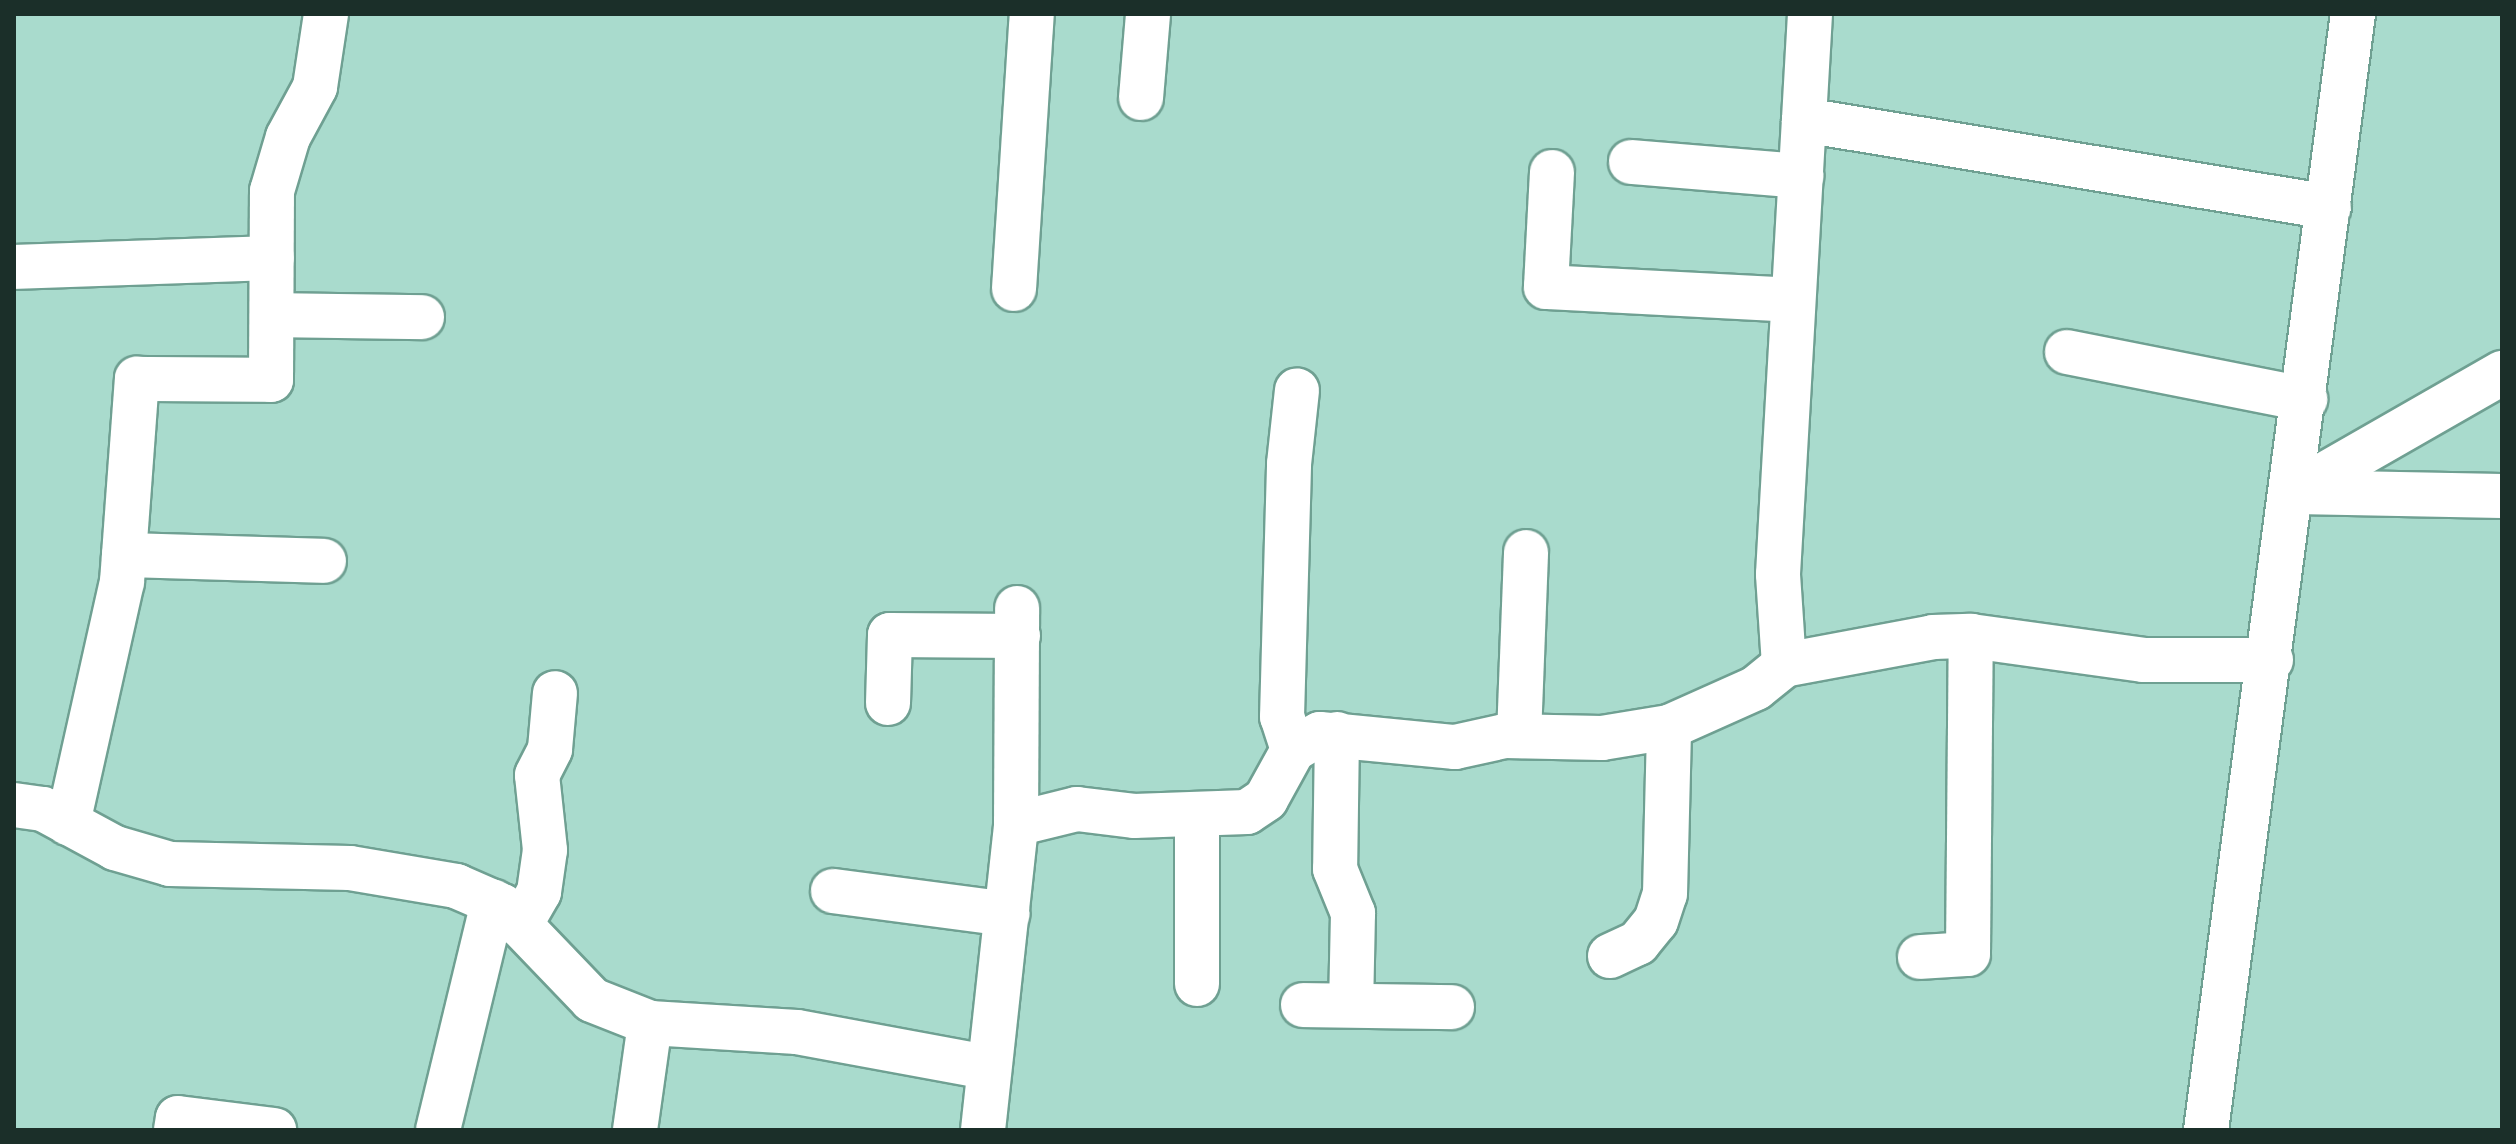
<!DOCTYPE html>
<html>
<head>
<meta charset="utf-8">
<style>
  body { margin:0 }
  #map { position:relative; width:2516px; height:1144px; overflow:hidden; background:#a9dbcd; font-family:Overpass,sans-serif }
  div>[style] { position:absolute }
  [style*='--x'] { left:calc(var(--x)*1px); top:calc(var(--y)*1px); width:calc(var(--w)*1px); rotate:calc(var(--a)*1deg) }
  .roads { filter:drop-shadow(2px 0 #6fa092) drop-shadow(-2px 0 #6fa092) drop-shadow(0 2px #6fa092) drop-shadow(0 -2px #6fa092) }
  .minor>* { height:44px; margin:-22px; padding:0 22px; transform-origin:22px; border-radius:22px; background:#fff }
  span { translate:-50% -50%; white-space:nowrap; text-align:center; line-height:1.15; -webkit-text-stroke:8px #b6e8da; paint-order:stroke }
  .frame { position:absolute; inset:0; border:16px solid #1b2f29; pointer-events:none }
</style>
</head>
<body>
<div id="map">
  <div class="roads">
    <div class="minor">
      <i style="--x:1141;--y:98;--w:84;--a:-85.2"></i>
      <i style="--x:1804;--y:120;--w:532;--a:9.41"></i>
      <i style="--x:1631;--y:162;--w:171;--a:4.7"></i>
      <i style="--x:1552;--y:172;--w:115;--a:93"></i>
      <i style="--x:1546;--y:287;--w:247;--a:3"></i>
      <i style="--x:14;--y:267;--w:258;--a:-2"></i>
      <i style="--x:1014;--y:289;--w:276;--a:-86.3"></i>
      <i style="--x:272;--y:315;--w:150;--a:0.8"></i>
      <i style="--x:2067;--y:352;--w:243;--a:11.2"></i>
      <i style="--x:2294;--y:492;--w:240;--a:-29.8"></i>
      <i style="--x:2296;--y:492;--w:206;--a:1.1"></i>
      <i style="--x:124;--y:555;--w:200;--a:1.7"></i>
      <i style="--x:1784;--y:665;--w:91;--a:-93.8"></i>
      <i style="--x:1778;--y:574;--w:561;--a:-86.73"></i>
      <i style="--x:888;--y:703;--w:68;--a:-88.3"></i>
      <i style="--x:890;--y:635;--w:128;--a:0.4"></i>
      <i style="--x:1337;--y:734;--w:135;--a:90.8"></i>
      <i style="--x:1335;--y:869;--w:48;--a:67.8"></i>
      <i style="--x:1353;--y:913;--w:92;--a:91.2"></i>
      <i style="--x:1519;--y:736;--w:184;--a:-87.8"></i>
      <i style="--x:1293;--y:750;--w:35;--a:-108"></i>
      <i style="--x:1282;--y:717;--w:253;--a:-88.4"></i>
      <i style="--x:1289;--y:464;--w:74;--a:-83.8"></i>
      <i style="--x:14;--y:805;--w:29;--a:8"></i>
      <i style="--x:43;--y:809;--w:82;--a:28.4"></i>
      <i style="--x:115;--y:848;--w:57;--a:16.2"></i>
      <i style="--x:170;--y:864;--w:180;--a:1.3"></i>
      <i style="--x:350;--y:868;--w:108;--a:9.6"></i>
      <i style="--x:456;--y:886;--w:50;--a:23.5"></i>
      <i style="--x:502;--y:906;--w:130;--a:46.2"></i>
      <i style="--x:592;--y:1000;--w:62;--a:21.6"></i>
      <i style="--x:650;--y:1023;--w:147;--a:3.5"></i>
      <i style="--x:797;--y:1032;--w:192;--a:10.5"></i>
      <i style="--x:1197;--y:817;--w:167;--a:90"></i>
      <i style="--x:68;--y:823;--w:247;--a:-77.4"></i>
      <i style="--x:122;--y:582;--w:204;--a:-85.8"></i>
      <i style="--x:137;--y:379;--w:134;--a:0.4"></i>
      <i style="--x:271;--y:380;--w:189;--a:-89.7"></i>
      <i style="--x:272;--y:191;--w:56;--a:-73.5"></i>
      <i style="--x:288;--y:137;--w:57;--a:-61.6"></i>
      <i style="--x:315;--y:87;--w:74;--a:-81.4"></i>
      <i style="--x:1016;--y:824;--w:216;--a:-89.7"></i>
      <i style="--x:833;--y:891;--w:176;--a:7.5"></i>
      <i style="--x:520;--y:925;--w:38;--a:-60"></i>
      <i style="--x:539;--y:892;--w:42;--a:-81.9"></i>
      <i style="--x:545;--y:850;--w:75;--a:-96.1"></i>
      <i style="--x:537;--y:775;--w:29;--a:-63"></i>
      <i style="--x:550;--y:749;--w:56;--a:-84.9"></i>
      <i style="--x:1610;--y:956;--w:31;--a:-25"></i>
      <i style="--x:1638;--y:943;--w:28;--a:-51"></i>
      <i style="--x:1656;--y:921;--w:28;--a:-72"></i>
      <i style="--x:1665;--y:894;--w:167;--a:-88.6"></i>
      <i style="--x:1920;--y:957;--w:48;--a:-3.6"></i>
      <i style="--x:1968;--y:954;--w:318;--a:-89.5"></i>
      <i style="--x:1303;--y:1005;--w:149;--a:0.8"></i>
      <i style="--x:176;--y:1130;--w:12;--a:-81"></i>
      <i style="--x:178;--y:1118;--w:97;--a:7.1"></i>
      <i style="--x:438;--y:1130;--w:235;--a:-76.4"></i>
      <i style="--x:635;--y:1130;--w:108;--a:-82"></i>
      <i style="--x:983;--y:1130;--w:308;--a:-83.8"></i>
      <i style="--x:1016;--y:824;--w:63;--a:-13.8"></i>
      <i style="--x:1077;--y:809;--w:57;--a:7"></i>
      <i style="--x:1134;--y:816;--w:113;--a:-2"></i>
      <i style="--x:1247;--y:812;--w:23;--a:-34"></i>
      <i style="--x:1266;--y:799;--w:56;--a:-61.1"></i>
      <i style="--x:1293;--y:750;--w:31;--a:-31"></i>
      <i style="--x:1320;--y:734;--w:136;--a:5.5"></i>
      <i style="--x:1455;--y:747;--w:51;--a:-12.4"></i>
      <i style="--x:1505;--y:736;--w:97;--a:1.2"></i>
      <i style="--x:1602;--y:738;--w:68;--a:-9.3"></i>
      <i style="--x:1669;--y:727;--w:95;--a:-24.1"></i>
      <i style="--x:1756;--y:688;--w:36;--a:-39"></i>
      <i style="--x:1784;--y:665;--w:152;--a:-10.6"></i>
      <i style="--x:1933;--y:637;--w:38;--a:-2"></i>
      <i style="--x:1971;--y:636;--w:174;--a:7.9"></i>
      <i style="--x:2143;--y:660;--w:128;--a:0"></i>
      <i style="--x:2206;--y:1130;--w:1126;--a:-82.5"></i>
    </div>
  </div>
  <div class="frame"></div>
</div>
</body>
</html>
